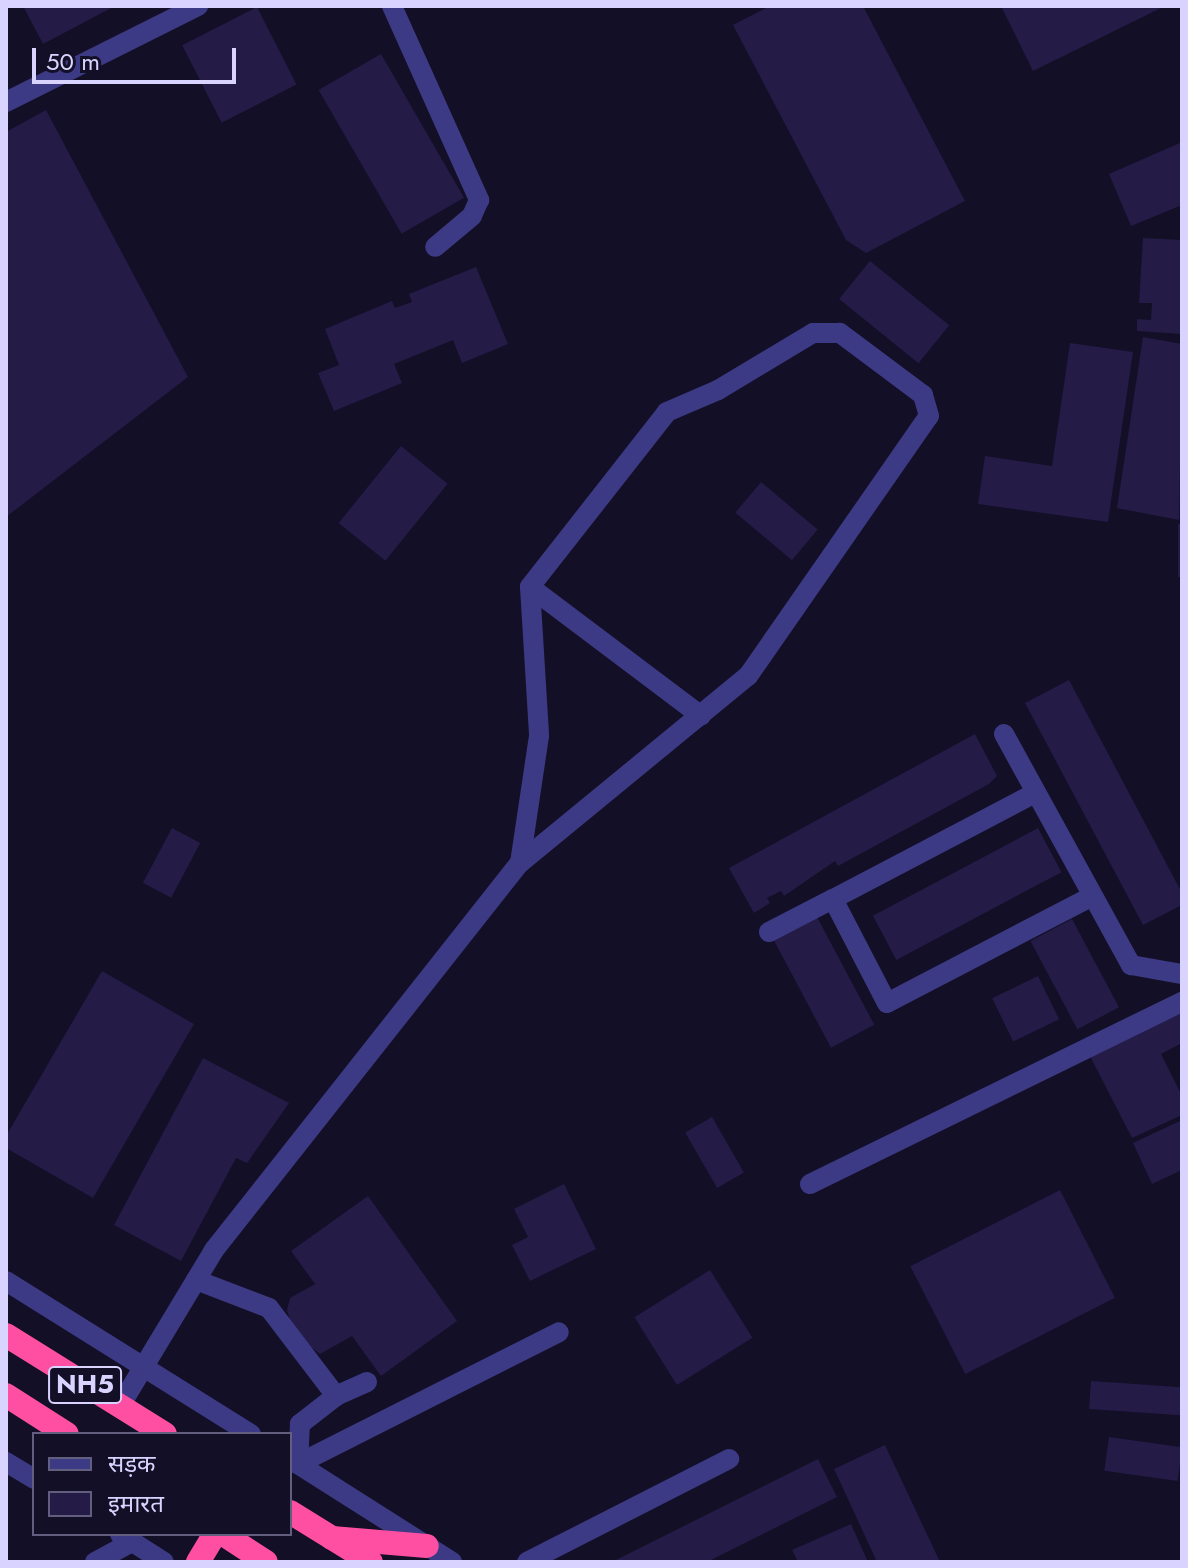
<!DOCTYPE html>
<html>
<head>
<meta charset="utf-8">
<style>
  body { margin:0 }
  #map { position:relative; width:1188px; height:1568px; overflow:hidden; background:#130f26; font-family:Jost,"Noto Sans Devanagari",sans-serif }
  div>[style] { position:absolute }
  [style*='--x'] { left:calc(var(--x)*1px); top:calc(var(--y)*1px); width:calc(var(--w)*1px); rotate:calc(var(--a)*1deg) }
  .building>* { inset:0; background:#241b47; transform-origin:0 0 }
  .minor>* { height:20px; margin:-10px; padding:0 10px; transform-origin:10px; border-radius:10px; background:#3d3a85 }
  .highway>* { height:24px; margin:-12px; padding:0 12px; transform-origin:12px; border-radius:12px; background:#ff4fa3 }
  span { translate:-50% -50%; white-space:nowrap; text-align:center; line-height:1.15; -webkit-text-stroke:8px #130f26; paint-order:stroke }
  .shield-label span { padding:2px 6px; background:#130f26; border:2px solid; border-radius:6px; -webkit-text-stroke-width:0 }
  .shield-label { font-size:26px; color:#d9d4ff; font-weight:700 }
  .frame { position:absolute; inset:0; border:8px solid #d9d4ff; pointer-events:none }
  .legend { position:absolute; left:32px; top:1432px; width:260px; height:104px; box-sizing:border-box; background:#130f26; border:2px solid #625e7d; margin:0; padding:10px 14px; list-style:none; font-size:24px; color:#d9d4ff }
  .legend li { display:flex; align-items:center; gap:16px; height:40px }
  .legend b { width:40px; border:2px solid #625e7d }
  .scale { position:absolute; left:32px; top:48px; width:204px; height:36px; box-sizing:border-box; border:4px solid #d9d4ff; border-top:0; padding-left:10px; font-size:24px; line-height:28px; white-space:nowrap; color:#d9d4ff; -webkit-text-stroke:6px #130f26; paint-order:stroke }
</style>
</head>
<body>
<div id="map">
  <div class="building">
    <i style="clip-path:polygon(23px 6px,115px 6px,43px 44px)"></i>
    <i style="clip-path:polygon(770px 6px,863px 6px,965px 201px,866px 253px,846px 240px,733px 25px)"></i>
    <i style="clip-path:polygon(1001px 6px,1165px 6px,1033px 71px)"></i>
    <i style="left:257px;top:7px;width:87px;height:84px;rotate:63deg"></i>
    <i style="left:381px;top:54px;width:166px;height:72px;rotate:60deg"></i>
    <i style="clip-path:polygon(46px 110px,188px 377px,6px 517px,6px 132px)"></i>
    <i style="clip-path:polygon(1182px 142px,1182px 205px,1131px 226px,1109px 174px)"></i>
    <i style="clip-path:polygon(1143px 238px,1182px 240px,1182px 334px,1137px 331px,1137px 319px,1151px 320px,1152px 303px,1139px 303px)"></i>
    <i style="left:870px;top:261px;width:102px;height:49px;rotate:39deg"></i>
    <i style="clip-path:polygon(476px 267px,508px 344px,462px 363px,453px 340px,394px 364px,402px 383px,334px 411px,318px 373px,339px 365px,325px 329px,392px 301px,395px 308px,412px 302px,409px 294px)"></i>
    <i style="clip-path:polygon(1143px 337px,1182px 344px,1179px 520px,1117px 508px)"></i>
    <i style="clip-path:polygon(1070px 343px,1133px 352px,1108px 522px,978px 504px,985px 456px,1052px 466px)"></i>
    <i style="left:401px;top:446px;width:60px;height:99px;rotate:39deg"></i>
    <i style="left:761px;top:482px;width:74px;height:40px;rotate:40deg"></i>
    <i style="left:1178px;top:524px;width:4px;height:53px"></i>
    <i style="clip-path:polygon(1069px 680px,1182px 893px,1182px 905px,1143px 925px,1025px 703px)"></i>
    <i style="clip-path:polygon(975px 734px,997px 776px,989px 784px,838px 866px,835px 861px,784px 896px,781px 891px,767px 898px,770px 903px,754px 913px,729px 868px)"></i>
    <i style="left:172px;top:828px;width:32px;height:62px;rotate:28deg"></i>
    <i style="left:1038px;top:828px;width:50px;height:187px;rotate:62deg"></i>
    <i style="left:817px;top:917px;width:122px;height:49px;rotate:62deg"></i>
    <i style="left:1072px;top:919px;width:100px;height:47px;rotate:62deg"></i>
    <i style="clip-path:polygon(102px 971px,194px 1024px,93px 1198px,6px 1148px,6px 1136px)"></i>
    <i style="left:1038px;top:976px;width:48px;height:51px;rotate:64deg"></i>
    <i style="clip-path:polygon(1182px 1009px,1182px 1043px,1161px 1054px,1182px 1096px,1182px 1115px,1132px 1138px,1089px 1054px)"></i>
    <i style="clip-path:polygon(203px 1058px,289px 1103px,247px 1163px,236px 1158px,181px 1261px,114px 1225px)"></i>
    <i style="left:712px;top:1117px;width:64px;height:31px;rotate:60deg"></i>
    <i style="clip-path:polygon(1182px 1120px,1182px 1170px,1152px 1184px,1133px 1143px)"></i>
    <i style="clip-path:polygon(564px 1184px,596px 1249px,530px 1281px,512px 1245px,528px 1237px,514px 1209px)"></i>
    <i style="left:1060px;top:1190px;width:121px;height:168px;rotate:63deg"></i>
    <i style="clip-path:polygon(368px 1196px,457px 1321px,381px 1376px,352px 1336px,320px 1354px,294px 1334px,287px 1310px,290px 1298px,315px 1284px,291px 1251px)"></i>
    <i style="left:710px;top:1270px;width:80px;height:89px;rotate:58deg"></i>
    <i style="left:1091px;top:1381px;width:91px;height:28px;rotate:4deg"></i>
    <i style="left:1109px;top:1437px;width:74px;height:34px;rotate:8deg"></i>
    <i style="clip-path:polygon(885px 1445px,940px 1562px,877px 1562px,834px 1469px)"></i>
    <i style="clip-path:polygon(818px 1459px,837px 1497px,707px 1562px,612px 1562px)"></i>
    <i style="clip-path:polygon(851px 1524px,868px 1562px,798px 1562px,792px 1550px)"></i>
  </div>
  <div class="minor">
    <i style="--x:392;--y:6;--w:213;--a:65.8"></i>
    <i style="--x:479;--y:200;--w:17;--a:114"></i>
    <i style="--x:472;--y:216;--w:48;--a:140"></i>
    <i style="--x:6;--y:102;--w:215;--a:-26.6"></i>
    <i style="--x:530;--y:587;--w:214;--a:37"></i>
    <i style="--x:1004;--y:734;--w:264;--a:61.2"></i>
    <i style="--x:1131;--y:965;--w:52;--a:10"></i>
    <i style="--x:1035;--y:793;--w:228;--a:152.3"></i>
    <i style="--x:833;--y:899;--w:117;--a:62.6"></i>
    <i style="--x:887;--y:1003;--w:230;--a:-27.5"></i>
    <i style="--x:769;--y:932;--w:72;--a:-27.3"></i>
    <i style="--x:810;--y:1184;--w:414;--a:-26.1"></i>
    <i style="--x:196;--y:1280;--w:78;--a:21"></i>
    <i style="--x:269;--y:1308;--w:111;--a:52.7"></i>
    <i style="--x:6;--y:1281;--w:289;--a:32"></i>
    <i style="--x:367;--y:1382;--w:34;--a:156"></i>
    <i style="--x:336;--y:1396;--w:46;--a:142.1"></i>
    <i style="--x:300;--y:1424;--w:40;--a:92.9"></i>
    <i style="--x:298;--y:1464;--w:292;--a:-26.8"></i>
    <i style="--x:120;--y:1406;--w:182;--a:-58.9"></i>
    <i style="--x:214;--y:1250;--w:493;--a:-51.7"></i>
    <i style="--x:520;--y:863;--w:295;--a:-39.4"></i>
    <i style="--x:748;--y:676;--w:317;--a:-55.2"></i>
    <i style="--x:929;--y:416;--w:22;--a:-106"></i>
    <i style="--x:923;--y:395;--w:104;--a:-143.2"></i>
    <i style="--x:840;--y:333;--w:27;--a:180"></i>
    <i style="--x:813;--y:333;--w:111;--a:149"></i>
    <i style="--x:718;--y:390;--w:56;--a:156.7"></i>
    <i style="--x:667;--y:412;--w:222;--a:128.1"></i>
    <i style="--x:530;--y:587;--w:149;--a:86.5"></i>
    <i style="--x:539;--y:736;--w:128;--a:98.5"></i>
    <i style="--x:290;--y:1459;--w:192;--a:32.4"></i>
    <i style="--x:6;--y:1462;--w:33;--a:31"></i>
    <i style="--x:120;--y:1534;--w:52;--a:32.5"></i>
    <i style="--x:95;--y:1562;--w:42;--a:-28.4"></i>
    <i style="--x:527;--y:1562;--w:227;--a:-27"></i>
  </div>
  <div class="highway">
    <i style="--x:6;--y:1335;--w:187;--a:31.9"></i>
    <i style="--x:6;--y:1395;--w:72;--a:32.6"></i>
    <i style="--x:290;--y:1512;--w:95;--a:31.7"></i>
    <i style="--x:223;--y:1534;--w:51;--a:33.1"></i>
    <i style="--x:332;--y:1538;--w:95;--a:4.8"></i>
    <i style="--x:198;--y:1562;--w:33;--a:-59"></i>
  </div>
  <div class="shield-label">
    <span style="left:85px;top:1385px">NH5</span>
  </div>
  <div class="frame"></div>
  <ul class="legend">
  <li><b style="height:10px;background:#3d3a85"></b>सड़क</li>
  <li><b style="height:22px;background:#241b47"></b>इमारत</li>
  </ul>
  <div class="scale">50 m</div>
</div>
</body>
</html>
